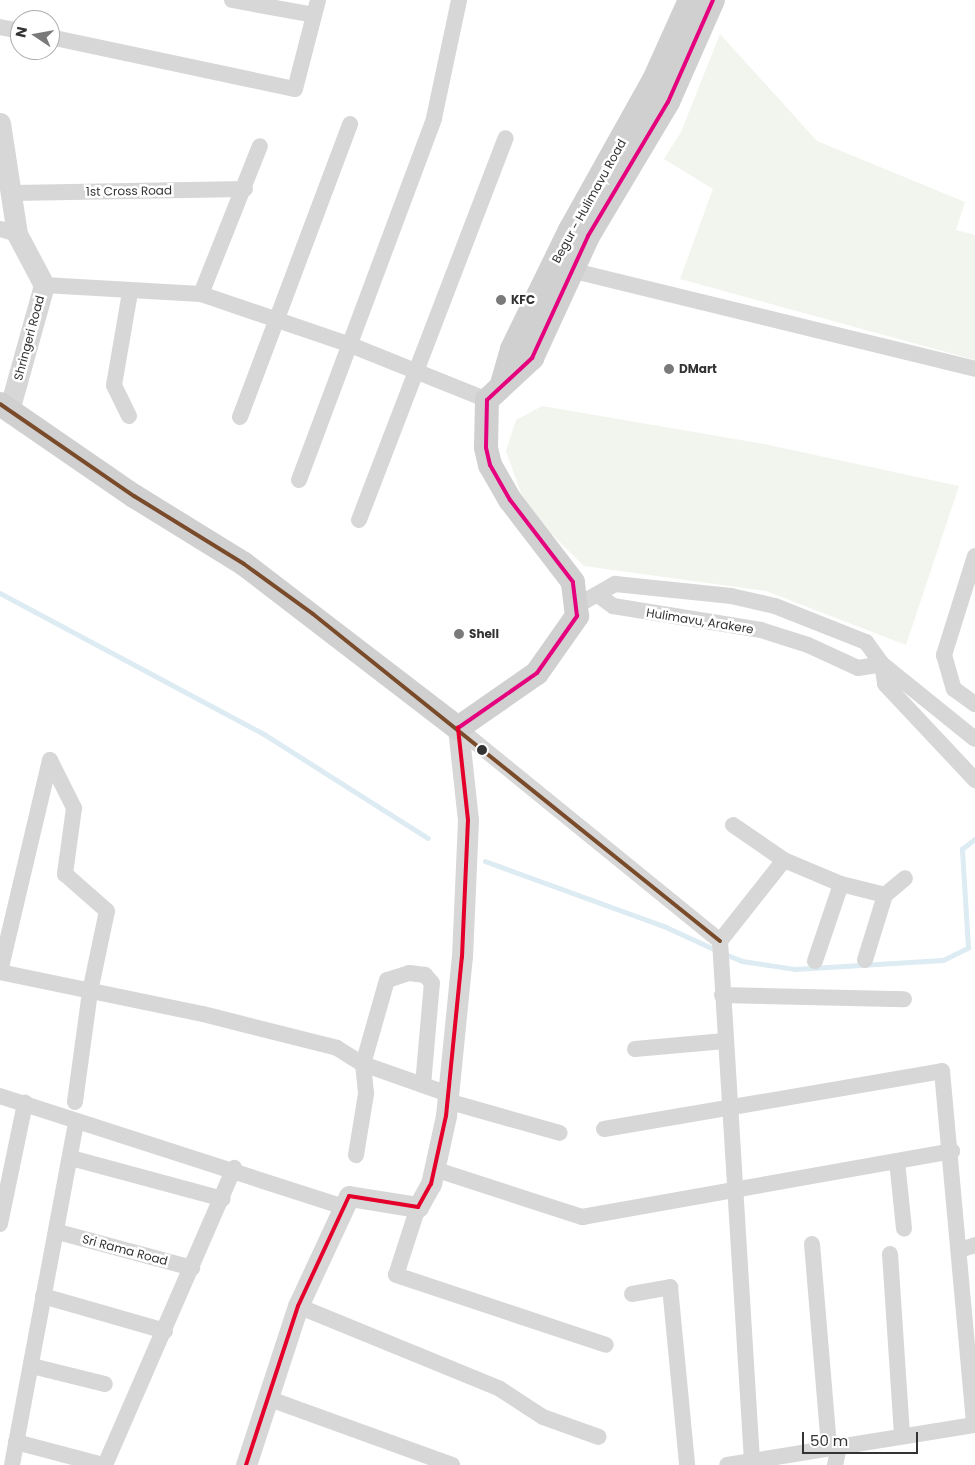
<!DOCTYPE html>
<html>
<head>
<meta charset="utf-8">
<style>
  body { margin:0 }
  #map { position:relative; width:975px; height:1465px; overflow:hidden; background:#fff; font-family:Poppins,sans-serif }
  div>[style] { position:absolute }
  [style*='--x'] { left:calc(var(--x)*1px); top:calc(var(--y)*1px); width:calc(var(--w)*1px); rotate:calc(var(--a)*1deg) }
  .green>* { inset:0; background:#f1f5ed }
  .stream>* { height:4.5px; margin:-2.25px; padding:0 2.25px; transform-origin:2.25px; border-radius:2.25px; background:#ddebf3 }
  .minor>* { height:16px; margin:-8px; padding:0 8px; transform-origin:8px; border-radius:8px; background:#d7d7d7 }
  .tertiary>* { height:21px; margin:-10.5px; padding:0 10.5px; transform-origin:10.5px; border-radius:10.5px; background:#d7d7d7 }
  .secondary>* { height:24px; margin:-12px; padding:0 12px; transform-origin:12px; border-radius:12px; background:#d0d0d0 }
  .bus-1>* { height:4px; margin:-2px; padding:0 2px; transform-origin:2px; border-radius:2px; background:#7a4b2a }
  .bus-2>* { height:4px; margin:-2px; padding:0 2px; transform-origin:2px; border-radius:2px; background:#e5007d }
  .bus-3>* { height:4px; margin:-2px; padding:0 2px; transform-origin:2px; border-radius:2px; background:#e4002b }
  .dots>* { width:14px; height:14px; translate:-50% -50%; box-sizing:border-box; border:2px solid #fff; border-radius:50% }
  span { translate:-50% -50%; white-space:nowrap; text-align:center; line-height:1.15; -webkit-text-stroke:5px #fff; paint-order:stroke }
  .street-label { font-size:12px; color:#333 }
  .poi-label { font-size:12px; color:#333; font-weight:700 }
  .left { translate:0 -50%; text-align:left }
  .north { position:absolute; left:10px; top:10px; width:50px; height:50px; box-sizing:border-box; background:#fff; border:1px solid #adadad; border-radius:50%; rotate:282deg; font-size:14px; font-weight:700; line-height:20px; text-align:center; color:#333 }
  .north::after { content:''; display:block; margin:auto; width:18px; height:22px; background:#7a7a7a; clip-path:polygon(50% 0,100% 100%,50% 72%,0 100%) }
  .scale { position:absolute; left:802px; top:1432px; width:116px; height:22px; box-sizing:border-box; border:2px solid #333; border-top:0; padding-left:6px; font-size:15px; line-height:18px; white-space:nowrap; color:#333; -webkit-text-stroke:4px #fff; paint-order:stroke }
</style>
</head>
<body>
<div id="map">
  <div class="green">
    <i style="clip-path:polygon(720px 34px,817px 141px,965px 202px,956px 230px,975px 235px,975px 360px,680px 279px,713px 189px,664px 159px,681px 132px)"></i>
    <i style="clip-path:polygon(542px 406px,764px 444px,959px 486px,906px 645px,766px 591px,584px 566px,527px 510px,506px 451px,516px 420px)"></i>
  </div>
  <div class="stream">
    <i style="--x:0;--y:593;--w:299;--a:28.1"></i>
    <i style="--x:264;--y:734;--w:194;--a:32.4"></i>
    <i style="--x:485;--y:861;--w:190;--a:20"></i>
    <i style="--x:664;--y:926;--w:57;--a:24.8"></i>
    <i style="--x:725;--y:954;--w:18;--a:22"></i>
    <i style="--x:742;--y:961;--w:54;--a:8.6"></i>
    <i style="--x:795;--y:969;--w:148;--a:-3.5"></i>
    <i style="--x:943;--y:960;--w:28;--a:-26"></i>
    <i style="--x:968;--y:948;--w:99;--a:-93.5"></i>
    <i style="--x:962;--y:849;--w:16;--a:-38"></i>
  </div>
  <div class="minor">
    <i style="--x:232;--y:0;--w:83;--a:10.4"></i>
    <i style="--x:0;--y:27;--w:20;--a:11"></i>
    <i style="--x:50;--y:37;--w:250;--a:12"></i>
    <i style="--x:295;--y:89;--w:92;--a:-75.5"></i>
    <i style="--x:13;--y:193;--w:232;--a:-1"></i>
    <i style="--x:0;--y:229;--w:18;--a:16"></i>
    <i style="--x:562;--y:268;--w:425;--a:13.7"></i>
    <i style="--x:44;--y:285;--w:157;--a:3.3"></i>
    <i style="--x:201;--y:294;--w:155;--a:18.8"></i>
    <i style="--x:348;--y:344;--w:150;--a:21.9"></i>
    <i style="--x:201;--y:294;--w:159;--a:-68.3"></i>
    <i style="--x:129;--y:416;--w:34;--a:-116"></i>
    <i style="--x:114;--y:385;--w:94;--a:-80.2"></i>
    <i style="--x:240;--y:417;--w:313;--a:-69.4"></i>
    <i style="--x:299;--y:480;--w:386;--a:-69.5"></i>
    <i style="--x:434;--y:118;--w:121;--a:-78"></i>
    <i style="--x:359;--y:520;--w:409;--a:-69"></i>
    <i style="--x:975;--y:556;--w:104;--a:107.4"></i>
    <i style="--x:944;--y:655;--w:35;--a:74"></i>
    <i style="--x:954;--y:689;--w:26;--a:36"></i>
    <i style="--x:598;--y:595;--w:19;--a:36"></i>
    <i style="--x:613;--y:606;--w:150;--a:9.2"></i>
    <i style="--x:761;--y:630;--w:49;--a:17.7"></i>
    <i style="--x:808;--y:645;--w:55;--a:24.7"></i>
    <i style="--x:858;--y:668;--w:24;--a:-9"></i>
    <i style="--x:578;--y:605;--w:43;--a:-29.6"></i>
    <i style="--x:615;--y:584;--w:117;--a:5.9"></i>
    <i style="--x:731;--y:596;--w:45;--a:12.8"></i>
    <i style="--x:775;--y:606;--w:98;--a:21.6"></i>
    <i style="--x:866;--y:642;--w:27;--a:54"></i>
    <i style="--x:882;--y:664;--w:119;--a:38.9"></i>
    <i style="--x:882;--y:664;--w:20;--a:81"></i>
    <i style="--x:885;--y:684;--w:132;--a:46.8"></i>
    <i style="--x:458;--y:728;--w:338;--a:39.1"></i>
    <i style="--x:50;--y:760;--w:218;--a:103.3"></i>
    <i style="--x:0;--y:972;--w:207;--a:11.7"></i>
    <i style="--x:203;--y:1014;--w:138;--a:14.2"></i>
    <i style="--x:337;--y:1048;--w:31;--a:32"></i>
    <i style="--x:363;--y:1064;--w:30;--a:84"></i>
    <i style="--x:366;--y:1094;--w:62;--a:99.3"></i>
    <i style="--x:50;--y:760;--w:54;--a:63.4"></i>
    <i style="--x:74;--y:808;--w:67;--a:97.8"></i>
    <i style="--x:65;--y:874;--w:56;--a:41.4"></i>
    <i style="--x:107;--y:911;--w:83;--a:101.9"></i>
    <i style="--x:90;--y:992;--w:111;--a:97.8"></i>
    <i style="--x:733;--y:825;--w:62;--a:34.5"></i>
    <i style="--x:784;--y:860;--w:62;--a:22.8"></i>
    <i style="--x:841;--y:884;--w:45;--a:14"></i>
    <i style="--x:885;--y:895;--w:26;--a:-40"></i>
    <i style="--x:865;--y:960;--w:68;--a:-72.9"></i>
    <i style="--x:815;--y:961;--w:81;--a:-71.3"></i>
    <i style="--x:722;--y:995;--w:182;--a:1.3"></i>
    <i style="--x:635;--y:1049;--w:90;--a:-5.1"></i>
    <i style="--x:423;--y:1085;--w:102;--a:-85"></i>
    <i style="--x:432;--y:983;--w:11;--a:-131"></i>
    <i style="--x:425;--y:975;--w:16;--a:-173"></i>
    <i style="--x:409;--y:973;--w:23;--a:162"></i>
    <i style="--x:387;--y:980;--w:87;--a:105.9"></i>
    <i style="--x:363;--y:1064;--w:90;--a:19.4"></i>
    <i style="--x:0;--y:1096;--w:361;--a:17.9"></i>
    <i style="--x:447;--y:1101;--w:117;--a:15.8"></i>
    <i style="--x:604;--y:1129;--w:343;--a:-9.7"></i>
    <i style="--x:942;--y:1071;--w:355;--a:84.8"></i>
    <i style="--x:974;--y:1425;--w:250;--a:170.8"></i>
    <i style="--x:71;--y:1158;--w:157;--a:15.1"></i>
    <i style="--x:897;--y:1161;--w:68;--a:84.1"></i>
    <i style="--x:434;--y:1169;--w:156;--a:18"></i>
    <i style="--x:582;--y:1217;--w:376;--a:-10.1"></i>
    <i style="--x:418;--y:1207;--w:71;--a:107.9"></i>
    <i style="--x:396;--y:1275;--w:221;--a:18.4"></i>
    <i style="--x:0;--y:1224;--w:124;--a:-78.3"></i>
    <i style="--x:58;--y:1232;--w:139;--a:15"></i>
    <i style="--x:812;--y:1244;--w:205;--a:85.2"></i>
    <i style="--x:960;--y:1250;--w:16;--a:-18"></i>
    <i style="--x:890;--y:1254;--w:182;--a:86.2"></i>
    <i style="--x:632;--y:1294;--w:39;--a:-10"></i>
    <i style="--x:670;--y:1287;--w:179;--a:84.5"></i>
    <i style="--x:43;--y:1296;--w:127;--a:16"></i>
    <i style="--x:298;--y:1306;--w:218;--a:22.3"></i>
    <i style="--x:500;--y:1389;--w:51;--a:33.1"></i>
    <i style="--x:543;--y:1417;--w:59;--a:19.7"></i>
    <i style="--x:32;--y:1366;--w:75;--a:13.9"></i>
    <i style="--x:267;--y:1398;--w:197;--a:19.9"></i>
    <i style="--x:16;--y:1442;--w:90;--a:14.8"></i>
    <i style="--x:752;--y:1461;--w:521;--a:-93.52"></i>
    <i style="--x:720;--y:941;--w:103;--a:-51.7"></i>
    <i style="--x:12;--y:1465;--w:342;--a:-79.4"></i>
    <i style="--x:105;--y:1465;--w:324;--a:-66.5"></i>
    <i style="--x:835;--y:1465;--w:18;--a:-77"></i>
  </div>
  <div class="tertiary">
    <i style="--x:0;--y:123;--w:112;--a:81.3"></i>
    <i style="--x:17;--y:234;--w:58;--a:62.1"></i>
    <i style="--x:44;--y:285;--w:130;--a:105.6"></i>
    <i style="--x:246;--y:1465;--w:167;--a:-71.9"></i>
    <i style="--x:298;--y:1306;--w:121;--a:-65.1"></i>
    <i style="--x:349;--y:1196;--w:70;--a:9.1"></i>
    <i style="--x:418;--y:1207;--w:26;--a:-61"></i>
    <i style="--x:431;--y:1184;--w:70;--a:-77.6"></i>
    <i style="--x:446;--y:1116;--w:160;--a:-84.3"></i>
    <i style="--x:462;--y:957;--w:137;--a:-87.5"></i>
    <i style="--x:468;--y:820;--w:93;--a:-96.2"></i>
  </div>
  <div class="secondary">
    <i style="--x:502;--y:384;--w:36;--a:-74"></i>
    <i style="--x:512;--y:349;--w:132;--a:-64"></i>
    <i style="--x:570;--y:230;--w:172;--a:-60.8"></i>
    <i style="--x:654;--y:80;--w:88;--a:-65.8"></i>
    <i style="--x:0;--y:404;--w:163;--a:34.5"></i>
    <i style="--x:134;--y:496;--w:129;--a:31.7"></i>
    <i style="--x:244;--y:564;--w:270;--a:37.5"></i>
    <i style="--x:458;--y:728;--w:96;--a:-34.8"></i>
    <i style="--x:537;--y:673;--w:70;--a:-54.9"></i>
    <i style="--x:577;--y:616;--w:34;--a:-97"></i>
    <i style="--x:573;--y:582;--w:103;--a:-127.5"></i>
    <i style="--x:510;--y:500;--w:40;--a:-119.7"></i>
    <i style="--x:490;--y:465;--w:18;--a:-103"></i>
    <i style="--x:486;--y:447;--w:47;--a:-88.8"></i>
    <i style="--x:487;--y:400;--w:62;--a:-43"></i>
    <i style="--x:532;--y:358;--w:134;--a:-65.3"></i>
    <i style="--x:588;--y:236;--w:156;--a:-59.2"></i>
    <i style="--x:668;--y:102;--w:111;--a:-66.2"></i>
  </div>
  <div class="bus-1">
    <i style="--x:0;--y:404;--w:163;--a:34.5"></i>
    <i style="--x:134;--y:496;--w:129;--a:31.7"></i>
    <i style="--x:244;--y:564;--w:85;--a:35.9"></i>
    <i style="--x:313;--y:614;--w:522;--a:38.78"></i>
  </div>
  <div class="bus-2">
    <i style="--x:458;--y:728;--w:96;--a:-34.8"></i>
    <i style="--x:537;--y:673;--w:70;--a:-54.9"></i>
    <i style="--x:577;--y:616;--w:34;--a:-97"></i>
    <i style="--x:573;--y:582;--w:103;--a:-127.5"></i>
    <i style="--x:510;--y:500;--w:40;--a:-119.7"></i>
    <i style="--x:490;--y:465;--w:18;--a:-103"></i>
    <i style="--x:486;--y:447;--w:47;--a:-88.8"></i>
    <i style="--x:487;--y:400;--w:62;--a:-43"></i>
    <i style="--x:532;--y:358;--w:134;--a:-65.3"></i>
    <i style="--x:588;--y:236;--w:156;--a:-59.2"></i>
    <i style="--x:668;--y:102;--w:111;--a:-66.2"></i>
  </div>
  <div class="bus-3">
    <i style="--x:246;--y:1465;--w:167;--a:-71.9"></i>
    <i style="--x:298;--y:1306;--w:121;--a:-65.1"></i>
    <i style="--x:349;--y:1196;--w:70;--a:9.1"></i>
    <i style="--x:418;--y:1207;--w:26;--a:-61"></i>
    <i style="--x:431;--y:1184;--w:70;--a:-77.6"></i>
    <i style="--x:446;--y:1116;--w:160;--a:-84.3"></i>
    <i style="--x:462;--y:957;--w:137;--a:-87.5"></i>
    <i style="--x:468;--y:820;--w:93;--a:-96.2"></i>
  </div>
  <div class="dots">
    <i style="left:501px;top:300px;background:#7a7a7a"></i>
    <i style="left:669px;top:369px;background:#7a7a7a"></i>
    <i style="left:459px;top:634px;background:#7a7a7a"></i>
    <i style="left:482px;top:750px;background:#333"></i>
  </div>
  <div class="street-label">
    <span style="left:129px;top:191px;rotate:-1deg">1st Cross Road</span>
    <span style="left:589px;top:201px;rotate:-61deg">Begur - Hulimavu Road</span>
    <span style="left:29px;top:338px;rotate:-75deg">Shringeri Road</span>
    <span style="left:700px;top:621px;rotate:9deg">Hulimavu, Arakere</span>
    <span style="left:125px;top:1250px;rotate:15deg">Sri Rama Road</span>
  </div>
  <div class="poi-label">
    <span class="left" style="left:511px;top:300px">KFC</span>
    <span class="left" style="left:679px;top:369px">DMart</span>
    <span class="left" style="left:469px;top:634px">Shell</span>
  </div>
  <div class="north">N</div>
  <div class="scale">50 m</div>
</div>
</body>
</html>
